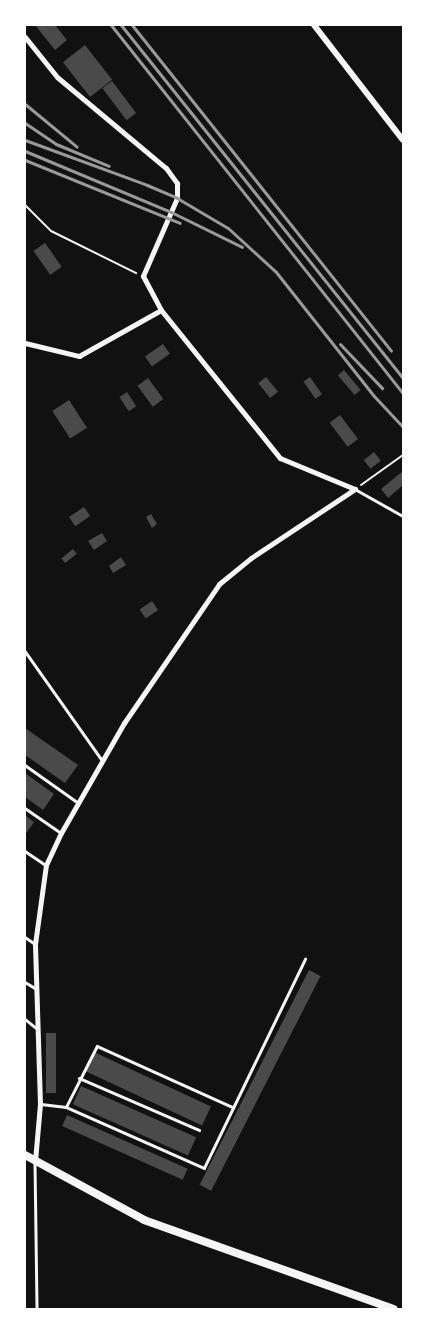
<!DOCTYPE html>
<html>
<head>
<meta charset="utf-8">
<style>
  body { margin:0 }
  #map { position:relative; width:428px; height:1334px; overflow:hidden; background:#111; font-family:Overpass,sans-serif }
  div>[style] { position:absolute }
  [style*='--x'] { left:calc(var(--x)*1px); top:calc(var(--y)*1px); width:calc(var(--w)*1px); rotate:calc(var(--a)*1deg) }
  .building>* { inset:0; background:#4a4a4a; transform-origin:0 0 }
  .path>* { height:2px; margin:-1px; padding:0 1px; transform-origin:1px; border-radius:1px; background:#f5f5f5 }
  .service>* { height:2.5px; margin:-1.25px; padding:0 1.25px; transform-origin:1.25px; border-radius:1.25px; background:#f5f5f5 }
  .minor>* { height:5px; margin:-2.5px; padding:0 2.5px; transform-origin:2.5px; border-radius:2.5px; background:#f5f5f5 }
  .tertiary>* { height:6px; margin:-3px; padding:0 3px; transform-origin:3px; border-radius:3px; background:#f5f5f5 }
  .trunk>* { height:8px; margin:-4px; padding:0 4px; transform-origin:4px; border-radius:4px; background:#f5f5f5 }
  .rail>* { height:3px; margin:-1.5px; padding:0 1.5px; transform-origin:1.5px; border-radius:1.5px; background:#9a9a9a }
  span { translate:-50% -50%; white-space:nowrap; text-align:center; line-height:1.15; -webkit-text-stroke:5px #fff; paint-order:stroke }
  .frame { position:absolute; inset:0; border:26px solid #fff; pointer-events:none }
</style>
</head>
<body>
<div id="map">
  <div class="building">
    <i style="clip-path:polygon(35px 25px,55px 25px,67px 40px,55px 50px)"></i>
    <i style="left:85px;top:45px;width:44px;height:28px;rotate:52deg"></i>
    <i style="left:112px;top:81px;width:40px;height:12px;rotate:53deg"></i>
    <i style="left:45px;top:243px;width:29px;height:14px;rotate:55deg"></i>
    <i style="left:163px;top:344px;width:12px;height:22px;rotate:55deg"></i>
    <i style="left:344px;top:370px;width:26px;height:8px;rotate:50deg"></i>
    <i style="left:266px;top:377px;width:19px;height:10px;rotate:51deg"></i>
    <i style="left:310px;top:377px;width:21px;height:8px;rotate:55deg"></i>
    <i style="left:148px;top:378px;width:26px;height:13px;rotate:54deg"></i>
    <i style="left:127px;top:392px;width:17px;height:9px;rotate:57deg"></i>
    <i style="left:69px;top:400px;width:33px;height:20px;rotate:57deg"></i>
    <i style="left:340px;top:415px;width:30px;height:13px;rotate:53deg"></i>
    <i style="left:374px;top:452px;width:11px;height:13px;rotate:52deg"></i>
    <i style="clip-path:polygon(403px 471px,403px 485px,388px 498px,381px 489px)"></i>
    <i style="left:84px;top:507px;width:11px;height:18px;rotate:56deg"></i>
    <i style="clip-path:polygon(151px 514px,157px 524px,152px 528px,146px 517px)"></i>
    <i style="clip-path:polygon(102px 533px,107px 541px,94px 550px,88px 541px)"></i>
    <i style="left:73px;top:549px;width:6px;height:15px;rotate:51deg"></i>
    <i style="clip-path:polygon(121px 557px,126px 565px,113px 573px,109px 566px)"></i>
    <i style="left:152px;top:601px;width:11px;height:15px;rotate:56deg"></i>
    <i style="clip-path:polygon(25px 728px,78px 765px,65px 783px,25px 755px)"></i>
    <i style="clip-path:polygon(25px 773px,54px 794px,43px 810px,25px 797px)"></i>
    <i style="clip-path:polygon(25px 815px,34px 822px,25px 835px)"></i>
    <i style="left:309px;top:970px;width:13px;height:241px;rotate:27deg"></i>
    <i style="left:46px;top:1033px;width:10px;height:60px"></i>
    <i style="left:94px;top:1052px;width:129px;height:21px;rotate:25deg"></i>
    <i style="left:81px;top:1086px;width:126px;height:20px;rotate:24deg"></i>
    <i style="left:67px;top:1115px;width:132px;height:12px;rotate:24deg"></i>
  </div>
  <div class="path">
    <i style="--x:25;--y:205;--w:37;--a:45"></i>
    <i style="--x:51;--y:231;--w:95;--a:26.3"></i>
    <i style="--x:361;--y:485;--w:52;--a:-35.5"></i>
  </div>
  <div class="service">
    <i style="--x:355;--y:489;--w:55;--a:29.4"></i>
    <i style="--x:25;--y:651;--w:133;--a:54.8"></i>
    <i style="--x:25;--y:765;--w:64;--a:35.4"></i>
    <i style="--x:25;--y:808;--w:44;--a:34.8"></i>
    <i style="--x:25;--y:851;--w:25;--a:34"></i>
    <i style="--x:25;--y:937;--w:11;--a:34"></i>
    <i style="--x:25;--y:982;--w:12;--a:31"></i>
    <i style="--x:25;--y:1019;--w:13;--a:39"></i>
    <i style="--x:79;--y:1078;--w:131;--a:23.4"></i>
    <i style="--x:41;--y:1104;--w:25;--a:7"></i>
    <i style="--x:66;--y:1107;--w:151;--a:23.8"></i>
    <i style="--x:204;--y:1168;--w:232;--a:-64.2"></i>
    <i style="--x:66;--y:1107;--w:68;--a:-63.1"></i>
    <i style="--x:97;--y:1046;--w:149;--a:24.2"></i>
    <i style="--x:35;--y:1163;--w:146;--a:89.2"></i>
  </div>
  <div class="minor">
    <i style="--x:25;--y:37;--w:51;--a:51.3"></i>
    <i style="--x:57;--y:77;--w:142;--a:39.9"></i>
    <i style="--x:166;--y:168;--w:19;--a:54"></i>
    <i style="--x:177;--y:183;--w:15;--a:90"></i>
    <i style="--x:177;--y:198;--w:85;--a:113.6"></i>
    <i style="--x:143;--y:276;--w:38;--a:62"></i>
    <i style="--x:161;--y:310;--w:190;--a:51.2"></i>
    <i style="--x:280;--y:458;--w:81;--a:22.5"></i>
    <i style="--x:25;--y:343;--w:56;--a:13.5"></i>
    <i style="--x:79;--y:356;--w:94;--a:-29.3"></i>
    <i style="--x:35;--y:1161;--w:57;--a:-85"></i>
    <i style="--x:40;--y:1104;--w:160;--a:-91.8"></i>
    <i style="--x:35;--y:944;--w:80;--a:-82.1"></i>
    <i style="--x:46;--y:865;--w:35;--a:-65"></i>
    <i style="--x:61;--y:833;--w:127;--a:-60.2"></i>
    <i style="--x:124;--y:723;--w:168;--a:-55.6"></i>
    <i style="--x:219;--y:584;--w:41;--a:-39.1"></i>
    <i style="--x:251;--y:558;--w:125;--a:-33.6"></i>
  </div>
  <div class="tertiary">
    <i style="--x:314;--y:25;--w:145;--a:52.3"></i>
  </div>
  <div class="trunk">
    <i style="--x:25;--y:1155;--w:136;--a:28.6"></i>
    <i style="--x:144;--y:1220;--w:265;--a:19.6"></i>
  </div>
  <div class="rail">
    <i style="--x:111;--y:25;--w:470;--a:51.6"></i>
    <i style="--x:121;--y:25;--w:452;--a:51.4"></i>
    <i style="--x:132;--y:25;--w:416;--a:51.5"></i>
    <i style="--x:25;--y:104;--w:67;--a:39.6"></i>
    <i style="--x:25;--y:123;--w:37;--a:34"></i>
    <i style="--x:56;--y:144;--w:57;--a:22.5"></i>
    <i style="--x:25;--y:140;--w:130;--a:20.2"></i>
    <i style="--x:147;--y:185;--w:33;--a:23"></i>
    <i style="--x:177;--y:198;--w:59;--a:30.5"></i>
    <i style="--x:228;--y:228;--w:65;--a:42.5"></i>
    <i style="--x:276;--y:272;--w:158;--a:51.7"></i>
    <i style="--x:374;--y:396;--w:42;--a:46.9"></i>
    <i style="--x:25;--y:151;--w:158;--a:22.7"></i>
    <i style="--x:171;--y:212;--w:79;--a:26.2"></i>
    <i style="--x:25;--y:160;--w:167;--a:22.1"></i>
    <i style="--x:340;--y:344;--w:61;--a:46.3"></i>
  </div>
  <div class="frame"></div>
</div>
</body>
</html>
